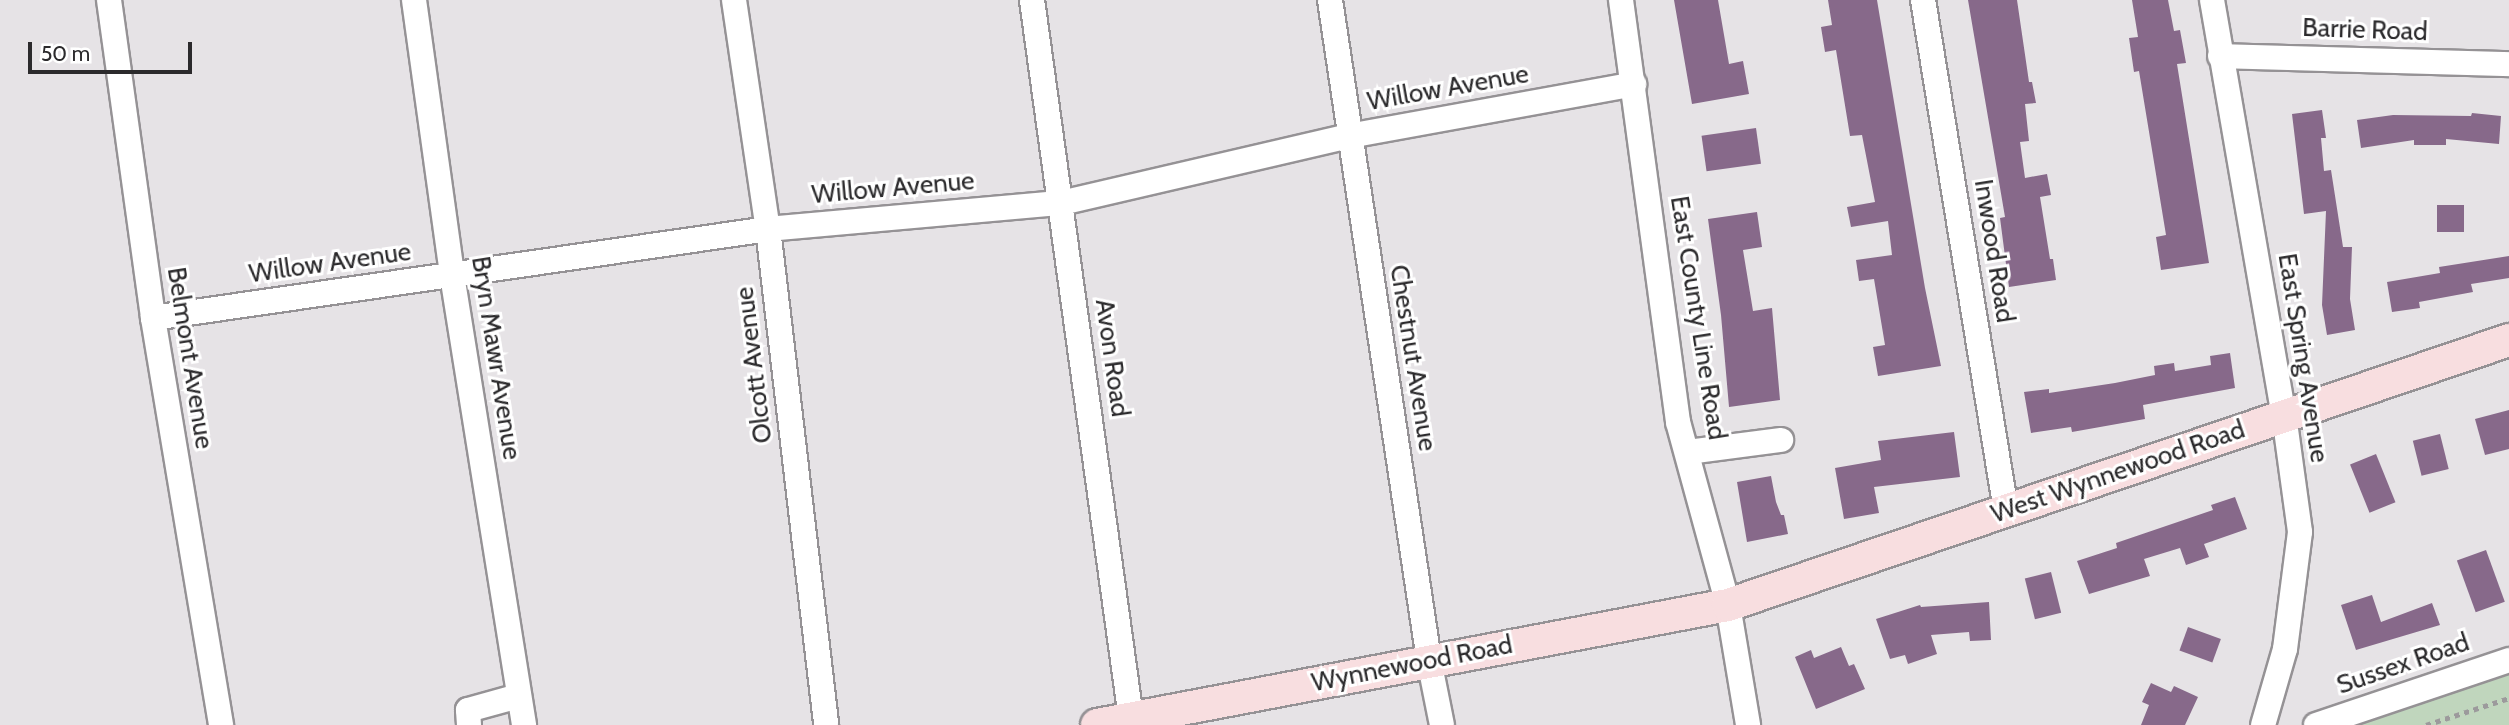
<!DOCTYPE html>
<html>
<head>
<meta charset="utf-8">
<style>
  body { margin:0 }
  #map { position:relative; width:2509px; height:725px; overflow:hidden; background:#e6e3e6; font-family:Cabin,sans-serif }
  div>[style] { position:absolute }
  [style*='--x'] { left:calc(var(--x)*1px); top:calc(var(--y)*1px); width:calc(var(--w)*1px); rotate:calc(var(--a)*1deg) }
  .green>* { inset:0; background:#c0d6bd }
  .building>* { inset:0; background:#87698a; transform-origin:0 0 }
  .path>* { height:4.5px; margin-top:-2.25px; transform-origin:0; background:repeating-linear-gradient(90deg,#9c9a9c 0 5px,transparent 0 10px) }
  .roads { filter:drop-shadow(2px 0 #959295) drop-shadow(-2px 0 #959295) drop-shadow(0 2px #959295) drop-shadow(0 -2px #959295) }
  .minor>* { height:24px; margin:-12px; padding:0 12px; transform-origin:12px; border-radius:12px; background:#fff }
  .major>* { height:32px; margin:-16px; padding:0 16px; transform-origin:16px; border-radius:16px; background:#f8dee0 }
  span { translate:-50% -50%; white-space:nowrap; text-align:center; line-height:1.15; -webkit-text-stroke:6px #fff; paint-order:stroke }
  .street-label { font-size:26px; color:#2b2a2c }
  .scale { position:absolute; left:28px; top:42px; width:164px; height:32px; box-sizing:border-box; border:4px solid #2b2a2c; border-top:0; padding-left:9px; font-size:21px; line-height:24px; white-space:nowrap; color:#2b2a2c; -webkit-text-stroke:5px #fff; paint-order:stroke }
</style>
</head>
<body>
<div id="map">
  <div class="green">
    <i style="clip-path:polygon(2509px 672px,2509px 725px,2353px 725px)"></i>
  </div>
  <div class="building">
    <i style="clip-path:polygon(1674px 0,1718px 0,1729px 64px,1743px 61px,1749px 94px,1692px 104px)"></i>
    <i style="clip-path:polygon(1828px 0,1877px 0,1925px 288px,1941px 366px,1878px 376px,1873px 347px,1885px 345px,1874px 279px,1859px 281px,1856px 260px,1892px 255px,1888px 221px,1851px 227px,1847px 207px,1875px 202px,1862px 135px,1850px 136px,1836px 50px,1825px 52px,1821px 27px,1832px 25px)"></i>
    <i style="clip-path:polygon(1968px 0,2017px 0,2029px 82px,2032px 82px,2036px 103px,2025px 104px,2029px 141px,2020px 142px,2025px 178px,2047px 174px,2051px 195px,2040px 197px,2050px 259px,2053px 259px,2056px 280px,2009px 287px,2000px 218px,2005px 217px)"></i>
    <i style="clip-path:polygon(2132px 0,2168px 0,2174px 31px,2180px 30px,2186px 63px,2177px 64px,2209px 263px,2161px 270px,2156px 237px,2166px 235px,2139px 71px,2134px 72px,2129px 38px,2138px 37px)"></i>
    <i style="clip-path:polygon(2322px 110px,2326px 138px,2321px 138px,2324px 171px,2331px 170px,2343px 247px,2352px 247px,2350px 299px,2355px 330px,2327px 335px,2322px 305px,2326px 211px,2304px 214px,2292px 114px)"></i>
    <i style="clip-path:polygon(2472px 113px,2501px 116px,2499px 144px,2446px 139px,2446px 145px,2414px 145px,2414px 140px,2361px 148px,2357px 120px,2393px 115px,2471px 116px)"></i>
    <i style="left:1756px;top:128px;width:36px;height:55px;rotate:82deg"></i>
    <i style="left:2437px;top:205px;width:27px;height:27px"></i>
    <i style="clip-path:polygon(1757px 212px,1762px 247px,1743px 250px,1753px 311px,1772px 308px,1780px 400px,1729px 407px,1721px 315px,1708px 219px)"></i>
    <i style="clip-path:polygon(2509px 256px,2509px 278px,2471px 284px,2473px 292px,2419px 302px,2420px 308px,2392px 312px,2387px 282px,2440px 273px,2439px 267px)"></i>
    <i style="clip-path:polygon(2230px 353px,2235px 388px,2143px 405px,2145px 419px,2072px 432px,2071px 427px,2031px 433px,2024px 392px,2049px 389px,2049px 393px,2115px 383px,2155px 375px,2154px 366px,2174px 363px,2175px 371px,2211px 365px,2210px 356px)"></i>
    <i style="clip-path:polygon(2509px 410px,2509px 449px,2485px 455px,2475px 419px)"></i>
    <i style="clip-path:polygon(1954px 432px,1960px 477px,1874px 487px,1879px 513px,1844px 519px,1835px 468px,1881px 460px,1878px 441px)"></i>
    <i style="left:2440px;top:434px;width:36px;height:28px;rotate:76deg"></i>
    <i style="left:2376px;top:454px;width:52px;height:28px;rotate:68deg"></i>
    <i style="clip-path:polygon(1771px 476px,1776px 502px,1781px 515px,1784px 515px,1788px 534px,1747px 542px,1737px 482px)"></i>
    <i style="clip-path:polygon(2235px 497px,2247px 529px,2204px 544px,2209px 557px,2186px 565px,2180px 548px,2144px 559px,2150px 576px,2089px 594px,2077px 561px,2117px 548px,2116px 543px,2213px 510px,2211px 505px)"></i>
    <i style="left:2486px;top:550px;width:55px;height:31px;rotate:70deg"></i>
    <i style="left:2051px;top:572px;width:42px;height:27px;rotate:76deg"></i>
    <i style="clip-path:polygon(2372px 595px,2381px 622px,2432px 603px,2440px 625px,2356px 650px,2341px 605px)"></i>
    <i style="clip-path:polygon(1989px 602px,1991px 640px,1970px 641px,1969px 632px,1931px 635px,1937px 654px,1908px 664px,1905px 655px,1890px 659px,1876px 619px,1920px 605px,1921px 607px)"></i>
    <i style="left:2188px;top:627px;width:35px;height:25px;rotate:20deg"></i>
    <i style="clip-path:polygon(1841px 647px,1849px 666px,1854px 664px,1865px 689px,1816px 709px,1795px 657px,1811px 650px,1814px 658px)"></i>
    <i style="clip-path:polygon(2151px 683px,2171px 692px,2174px 686px,2198px 697px,2185px 725px,2141px 725px,2149px 705px,2142px 702px)"></i>
  </div>
  <div class="path">
    <i style="--x:2426;--y:725;--w:87;--a:-18"></i>
  </div>
  <div class="roads">
    <div class="minor">
      <i style="--x:109;--y:0;--w:321;--a:82.1"></i>
      <i style="--x:153;--y:318;--w:413;--a:80.5"></i>
      <i style="--x:414;--y:0;--w:278;--a:82.1"></i>
      <i style="--x:452;--y:275;--w:456;--a:80.9"></i>
      <i style="--x:734;--y:0;--w:232;--a:81.6"></i>
      <i style="--x:768;--y:229;--w:499;--a:83.3"></i>
      <i style="--x:1032;--y:0;--w:732;--a:82.15"></i>
      <i style="--x:1330;--y:0;--w:667;--a:81.47"></i>
      <i style="--x:1429;--y:660;--w:66;--a:78.7"></i>
      <i style="--x:1621;--y:0;--w:426;--a:82.3"></i>
      <i style="--x:1678;--y:422;--w:190;--a:74.7"></i>
      <i style="--x:1728;--y:605;--w:122;--a:80.5"></i>
      <i style="--x:1923;--y:0;--w:518;--a:80.77"></i>
      <i style="--x:2212;--y:0;--w:421;--a:80.2"></i>
      <i style="--x:2284;--y:415;--w:118;--a:82.2"></i>
      <i style="--x:2300;--y:532;--w:118;--a:97.3"></i>
      <i style="--x:2285;--y:649;--w:79;--a:106.1"></i>
      <i style="--x:2220;--y:56;--w:289;--a:1.6"></i>
      <i style="--x:153;--y:318;--w:621;--a:-8.23"></i>
      <i style="--x:768;--y:229;--w:294;--a:-5.1"></i>
      <i style="--x:1061;--y:203;--w:296;--a:-13.1"></i>
      <i style="--x:1349;--y:136;--w:290;--a:-10.3"></i>
      <i style="--x:1688;--y:452;--w:94;--a:-7.4"></i>
      <i style="--x:469;--y:725;--w:15;--a:-94"></i>
      <i style="--x:468;--y:710;--w:53;--a:-15.4"></i>
      <i style="--x:2316;--y:725;--w:204;--a:-18.6"></i>
    </div>
    <div class="major">
      <i style="--x:1097;--y:725;--w:642;--a:-10.77"></i>
      <i style="--x:1728;--y:605;--w:825;--a:-18.74"></i>
    </div>
  </div>
  <div class="street-label">
    <span style="left:2365px;top:30px;rotate:2deg">Barrie Road</span>
    <span style="left:1448px;top:88px;rotate:-10deg">Willow Avenue</span>
    <span style="left:893px;top:188px;rotate:-5deg">Willow Avenue</span>
    <span style="left:1994px;top:251px;rotate:81deg">Inwood Road</span>
    <span style="left:330px;top:263px;rotate:-8deg">Willow Avenue</span>
    <span style="left:1698px;top:318px;rotate:81deg">East County Line Road</span>
    <span style="left:190px;top:358px;rotate:81deg">Belmont Avenue</span>
    <span style="left:496px;top:358px;rotate:81deg">Bryn Mawr Avenue</span>
    <span style="left:1112px;top:358px;rotate:82deg">Avon Road</span>
    <span style="left:1413px;top:358px;rotate:81deg">Chestnut Avenue</span>
    <span style="left:2303px;top:358px;rotate:81deg">East Spring Avenue</span>
    <span style="left:754px;top:365px;rotate:-97deg">Olcott Avenue</span>
    <span style="left:2118px;top:472px;rotate:-19deg">West Wynnewood Road</span>
    <span style="left:1412px;top:664px;rotate:-11deg">Wynnewood Road</span>
    <span style="left:2403px;top:664px;rotate:-19deg">Sussex Road</span>
  </div>
  <div class="scale">50 m</div>
</div>
</body>
</html>
